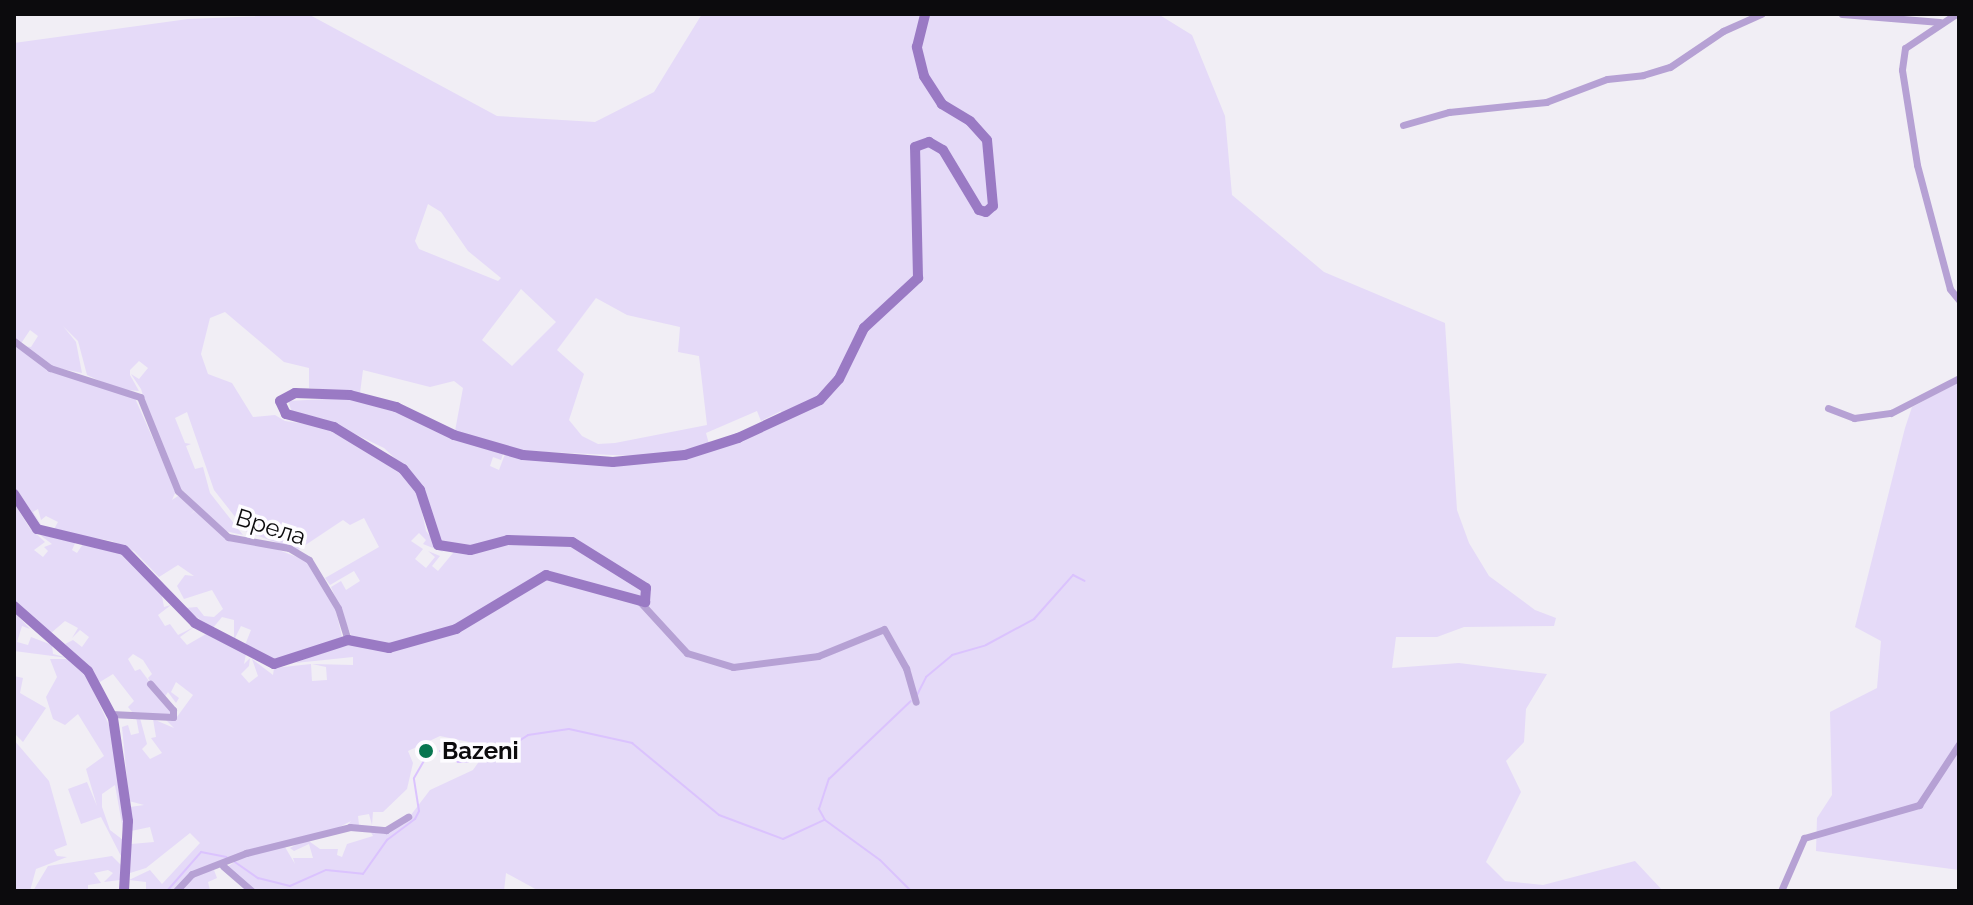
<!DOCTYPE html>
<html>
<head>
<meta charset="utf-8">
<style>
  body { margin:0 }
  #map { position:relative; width:1973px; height:905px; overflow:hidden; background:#f1eef5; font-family:Raleway,sans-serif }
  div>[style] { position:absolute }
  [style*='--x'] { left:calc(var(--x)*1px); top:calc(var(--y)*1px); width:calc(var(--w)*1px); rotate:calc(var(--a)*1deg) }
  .green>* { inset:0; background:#e5daf8 }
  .stream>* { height:2px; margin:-1px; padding:0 1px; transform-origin:1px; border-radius:1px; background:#dbc3fe }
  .street>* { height:7px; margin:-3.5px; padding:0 3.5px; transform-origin:3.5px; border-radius:3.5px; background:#b6a1d4 }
  .secondary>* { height:10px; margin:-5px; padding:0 5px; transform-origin:5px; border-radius:5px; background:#9a7ac4 }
  .dots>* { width:22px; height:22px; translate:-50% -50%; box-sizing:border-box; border:4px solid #fdfcff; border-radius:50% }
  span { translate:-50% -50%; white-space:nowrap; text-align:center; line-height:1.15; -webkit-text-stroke:7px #fdfcff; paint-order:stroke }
  .street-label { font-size:24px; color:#0c0b0d }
  .poi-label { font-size:24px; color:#0c0b0d; font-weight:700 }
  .left { translate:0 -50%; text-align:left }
  .frame { position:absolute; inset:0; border:16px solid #0c0b0d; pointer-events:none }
</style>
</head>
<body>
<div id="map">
  <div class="green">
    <i style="clip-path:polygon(evenodd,308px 14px,497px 116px,595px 122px,654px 92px,702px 14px,1158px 14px,1192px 35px,1225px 116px,1232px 195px,1324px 272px,1445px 323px,1457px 510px,1469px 543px,1489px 576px,1535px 610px,1556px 618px,1554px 626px,1464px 627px,1437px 637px,1396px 637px,1392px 668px,1459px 663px,1547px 674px,1526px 709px,1524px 742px,1506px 761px,1521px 792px,1486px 862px,1505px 881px,1543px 885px,1635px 861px,1663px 891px,539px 891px,506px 873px,504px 891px,254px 891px,227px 867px,243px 856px,285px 847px,295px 864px,293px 858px,313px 858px,309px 844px,294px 851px,290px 848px,306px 839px,320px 849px,338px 849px,337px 855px,342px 857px,347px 844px,373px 836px,369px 829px,388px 831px,404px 824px,430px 790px,473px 770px,485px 753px,469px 742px,440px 736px,408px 751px,413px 763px,407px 789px,383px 812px,373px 812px,372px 825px,369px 814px,358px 816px,359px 825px,347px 826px,351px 821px,330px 832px,247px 852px,192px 873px,173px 891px,146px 891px,146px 882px,129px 880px,150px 870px,162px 884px,200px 843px,190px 833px,146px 868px,130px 873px,131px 844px,154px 842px,150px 827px,131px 831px,130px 807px,144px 805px,129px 801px,122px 727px,128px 725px,131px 735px,139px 733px,136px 717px,140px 718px,147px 744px,142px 749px,150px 759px,162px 753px,151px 738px,156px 737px,153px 719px,174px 728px,166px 720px,174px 721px,193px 695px,176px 682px,171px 692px,179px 698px,176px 703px,168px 692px,164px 698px,178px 710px,173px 706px,160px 696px,148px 678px,152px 674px,143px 660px,133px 654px,128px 659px,135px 671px,140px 669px,173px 713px,166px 718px,133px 713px,128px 707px,134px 701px,113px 674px,100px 682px,65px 644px,73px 640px,82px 647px,89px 637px,80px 630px,72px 638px,78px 628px,65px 621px,51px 633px,20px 608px,14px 600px,14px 503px,29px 527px,45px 542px,34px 550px,43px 557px,48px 551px,44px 547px,52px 544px,40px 535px,76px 541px,72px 550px,77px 553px,85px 541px,129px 556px,161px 591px,164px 607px,171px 605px,158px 615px,165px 626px,170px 624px,178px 635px,194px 627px,180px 637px,187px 645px,206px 634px,246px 654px,244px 664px,250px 658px,249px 666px,241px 674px,249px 683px,258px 676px,252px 659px,273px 675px,274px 668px,311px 664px,312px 681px,327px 680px,326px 667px,312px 664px,353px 665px,353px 657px,295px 663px,333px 648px,360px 644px,351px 635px,331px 587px,341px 581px,346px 590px,360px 581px,354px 571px,330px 585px,325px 578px,379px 547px,364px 518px,350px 525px,343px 520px,298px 550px,247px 532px,214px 490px,187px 412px,175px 418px,185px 443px,191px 444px,186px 446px,195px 469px,203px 467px,210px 493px,243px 535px,225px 531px,178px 486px,167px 467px,141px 389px,131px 374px,139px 379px,148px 368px,139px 361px,130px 370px,130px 375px,139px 391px,117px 389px,87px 375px,78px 341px,63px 326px,76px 342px,82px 373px,48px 366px,30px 355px,21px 346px,31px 347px,38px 336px,30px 330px,20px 345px,14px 338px,14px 43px,188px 19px,308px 14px,428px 204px,441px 212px,468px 251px,501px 278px,498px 281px,419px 249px,415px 241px,428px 204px,308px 14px,521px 289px,556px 322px,512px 366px,482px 340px,521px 289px,308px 14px,596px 298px,627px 315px,680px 327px,678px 352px,699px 356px,707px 425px,615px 443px,598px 444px,582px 436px,569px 420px,584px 374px,557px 350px,596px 298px,308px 14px,225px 312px,284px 362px,309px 368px,309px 388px,360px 393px,363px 370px,430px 387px,454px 381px,463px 388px,455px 431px,525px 451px,657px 457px,709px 444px,706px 433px,757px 411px,761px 421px,781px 411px,783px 419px,737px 442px,671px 462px,556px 463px,505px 454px,499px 470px,490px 466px,493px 457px,501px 460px,503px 454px,453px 439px,388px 408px,344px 398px,288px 401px,292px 412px,324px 419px,384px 448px,417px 479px,433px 532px,440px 542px,458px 547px,438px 571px,432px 566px,440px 556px,428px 551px,435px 557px,426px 568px,415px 559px,423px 549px,411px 541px,419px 533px,426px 540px,423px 544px,443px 552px,426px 531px,418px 493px,393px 465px,321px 426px,285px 421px,275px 415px,253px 417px,232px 383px,208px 374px,201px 354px,210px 318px,225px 312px)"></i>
    <i style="clip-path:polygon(14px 344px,49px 370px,134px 396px,176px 491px,172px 500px,178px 496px,186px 501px,196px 509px,190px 515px,196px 510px,224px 537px,255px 541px,310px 562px,335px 607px,342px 637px,278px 661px,245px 645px,251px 630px,241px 626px,234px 640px,234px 620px,222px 617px,212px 629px,185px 608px,197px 607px,204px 616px,214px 617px,223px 609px,212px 590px,184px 599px,177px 586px,185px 575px,194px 576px,178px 565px,159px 577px,134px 551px,112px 541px,53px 531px,58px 522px,46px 516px,41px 520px,38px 509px,33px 512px,44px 529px,14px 487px)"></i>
    <i style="clip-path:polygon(1959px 382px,1959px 870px,1816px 851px,1817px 818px,1832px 795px,1830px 712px,1877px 688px,1881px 641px,1855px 627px,1905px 428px,1912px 407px)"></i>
    <i style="clip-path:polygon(14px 612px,30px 629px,22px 626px,17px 642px,28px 645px,31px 637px,52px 645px,53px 654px,68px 658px,14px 651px)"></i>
    <i style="clip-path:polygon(50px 659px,70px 659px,87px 677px,113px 734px,124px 822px,123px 830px,115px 785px,102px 794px,102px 807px,110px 830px,123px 840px,122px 858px,101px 817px,81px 824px,68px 789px,87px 782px,97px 806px,86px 769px,104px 756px,78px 714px,65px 725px,53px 719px,46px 697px,57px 677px)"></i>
    <i style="clip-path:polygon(14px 676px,23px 678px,20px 693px,46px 708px,23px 742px,14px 733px)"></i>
    <i style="clip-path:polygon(14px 740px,49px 781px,67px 845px,54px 850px,57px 856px,67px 857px,36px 869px,30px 891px,14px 891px)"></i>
    <i style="clip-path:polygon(112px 856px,121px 865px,120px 880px,104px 882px,113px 873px,108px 870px,94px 873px,101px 883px,88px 885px,88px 891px,33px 891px,48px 866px)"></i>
    <i style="clip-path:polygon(214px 870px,217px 878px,208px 882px,210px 890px,177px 891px,198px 874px)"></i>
  </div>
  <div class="stream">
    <i style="--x:916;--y:697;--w:22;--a:-63"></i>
    <i style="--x:926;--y:677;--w:34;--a:-40"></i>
    <i style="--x:952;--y:655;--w:35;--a:-16"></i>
    <i style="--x:986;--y:645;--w:55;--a:-28.4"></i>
    <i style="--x:1034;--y:619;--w:59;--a:-48.4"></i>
    <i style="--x:1073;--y:575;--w:13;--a:27"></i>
    <i style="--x:440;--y:751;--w:21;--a:31"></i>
    <i style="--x:458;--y:762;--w:17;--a:-3"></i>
    <i style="--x:475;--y:761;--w:25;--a:-16"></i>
    <i style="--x:499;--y:754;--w:35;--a:-33"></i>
    <i style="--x:528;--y:735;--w:41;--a:-8.3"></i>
    <i style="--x:569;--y:729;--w:65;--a:12.5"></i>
    <i style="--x:632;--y:743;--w:113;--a:39.6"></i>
    <i style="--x:719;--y:815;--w:68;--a:20.6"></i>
    <i style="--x:783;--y:839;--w:45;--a:-24.9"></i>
    <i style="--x:232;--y:860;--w:32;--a:35"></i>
    <i style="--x:258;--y:878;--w:33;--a:14"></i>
    <i style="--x:290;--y:886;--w:39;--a:-24"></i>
    <i style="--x:326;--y:870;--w:37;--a:6"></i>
    <i style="--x:363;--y:874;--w:42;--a:-54.8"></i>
    <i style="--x:387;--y:840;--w:35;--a:-37"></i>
    <i style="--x:415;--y:819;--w:9;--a:-63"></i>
    <i style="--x:419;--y:811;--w:33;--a:-99"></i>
    <i style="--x:414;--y:778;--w:20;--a:-60"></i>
    <i style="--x:167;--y:891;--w:52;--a:-48.9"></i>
    <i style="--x:201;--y:852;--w:26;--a:11"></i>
    <i style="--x:911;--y:891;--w:44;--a:-135"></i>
    <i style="--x:880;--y:860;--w:68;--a:-144"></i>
    <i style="--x:825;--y:820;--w:13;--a:-119"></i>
    <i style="--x:819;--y:809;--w:32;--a:-72"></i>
    <i style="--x:829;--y:779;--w:113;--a:-43.6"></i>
  </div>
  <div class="street">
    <i style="--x:1842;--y:14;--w:98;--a:4.7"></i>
    <i style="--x:1956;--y:14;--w:61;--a:146.3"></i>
    <i style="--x:1905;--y:48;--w:22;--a:98"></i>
    <i style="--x:1902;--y:70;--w:96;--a:81"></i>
    <i style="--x:1917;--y:165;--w:128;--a:75.1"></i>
    <i style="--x:1950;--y:289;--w:14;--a:51"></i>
    <i style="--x:1403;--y:125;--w:48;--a:-15.8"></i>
    <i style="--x:1449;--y:112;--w:98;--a:-5.9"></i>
    <i style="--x:1546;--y:102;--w:65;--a:-20.7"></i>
    <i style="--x:1607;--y:79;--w:36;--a:-6"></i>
    <i style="--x:1643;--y:75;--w:28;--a:-17"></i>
    <i style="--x:1670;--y:67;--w:64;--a:-34.2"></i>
    <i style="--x:1723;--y:31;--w:42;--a:-24.1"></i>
    <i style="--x:14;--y:341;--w:45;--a:36.9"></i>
    <i style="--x:50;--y:368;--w:95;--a:17.9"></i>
    <i style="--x:140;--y:397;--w:101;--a:68"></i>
    <i style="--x:178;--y:491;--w:68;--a:42.6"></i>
    <i style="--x:228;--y:537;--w:62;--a:10.2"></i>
    <i style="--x:289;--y:548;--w:23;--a:31"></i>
    <i style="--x:309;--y:560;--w:56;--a:58.9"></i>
    <i style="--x:338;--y:608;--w:34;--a:73"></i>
    <i style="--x:1828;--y:408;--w:28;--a:21"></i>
    <i style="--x:1854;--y:418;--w:37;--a:-8"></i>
    <i style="--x:1891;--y:413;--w:76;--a:-27.2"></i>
    <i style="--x:641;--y:603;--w:68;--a:47.4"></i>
    <i style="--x:687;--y:653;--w:48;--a:16.9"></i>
    <i style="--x:733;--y:667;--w:86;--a:-7.4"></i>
    <i style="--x:818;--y:656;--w:71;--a:-22.2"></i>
    <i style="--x:884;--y:629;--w:45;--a:60.6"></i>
    <i style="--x:906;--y:668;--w:35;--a:74"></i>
    <i style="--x:111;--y:714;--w:62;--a:2.8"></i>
    <i style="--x:173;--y:717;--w:7;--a:-90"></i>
    <i style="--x:173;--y:710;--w:35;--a:-131"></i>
    <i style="--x:223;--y:866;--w:38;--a:41"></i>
    <i style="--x:176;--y:891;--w:23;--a:-47"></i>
    <i style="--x:192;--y:874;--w:58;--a:-21.3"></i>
    <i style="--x:246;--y:853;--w:107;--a:-14"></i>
    <i style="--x:350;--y:827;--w:36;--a:5"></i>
    <i style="--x:386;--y:830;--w:26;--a:-31"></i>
    <i style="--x:1781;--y:891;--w:58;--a:-66.5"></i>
    <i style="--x:1804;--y:838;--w:120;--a:-16"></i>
    <i style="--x:1919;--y:805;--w:73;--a:-56.7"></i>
  </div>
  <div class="secondary">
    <i style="--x:14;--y:494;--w:42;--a:56.7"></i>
    <i style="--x:37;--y:529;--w:89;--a:13.6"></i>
    <i style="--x:124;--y:550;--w:102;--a:45.8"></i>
    <i style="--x:195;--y:623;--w:89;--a:27.4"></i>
    <i style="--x:274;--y:664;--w:78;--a:-18"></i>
    <i style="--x:348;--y:640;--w:42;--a:11"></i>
    <i style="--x:389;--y:648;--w:70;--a:-15.8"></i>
    <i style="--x:456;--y:629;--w:105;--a:-31"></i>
    <i style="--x:546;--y:575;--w:103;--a:15.3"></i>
    <i style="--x:645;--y:602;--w:14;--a:-86"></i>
    <i style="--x:646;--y:588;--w:87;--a:-148.1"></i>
    <i style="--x:572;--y:542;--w:64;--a:-178.2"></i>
    <i style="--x:508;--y:540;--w:39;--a:165"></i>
    <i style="--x:470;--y:550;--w:32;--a:-171"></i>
    <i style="--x:438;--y:545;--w:58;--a:-108.1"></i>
    <i style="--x:420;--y:490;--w:27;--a:-129"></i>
    <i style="--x:403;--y:469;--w:81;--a:-148.7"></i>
    <i style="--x:334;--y:427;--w:50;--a:-164.8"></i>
    <i style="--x:286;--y:414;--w:14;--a:-115"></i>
    <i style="--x:280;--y:401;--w:17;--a:-28"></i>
    <i style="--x:295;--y:393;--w:55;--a:2.1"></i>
    <i style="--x:350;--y:395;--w:48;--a:14.6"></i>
    <i style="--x:396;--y:407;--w:64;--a:25.8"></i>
    <i style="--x:454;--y:435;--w:72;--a:16.2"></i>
    <i style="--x:523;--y:455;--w:90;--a:4.4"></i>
    <i style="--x:613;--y:462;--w:72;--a:-5.6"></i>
    <i style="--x:685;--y:455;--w:56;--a:-17.8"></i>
    <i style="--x:738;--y:438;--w:90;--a:-24.9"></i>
    <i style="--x:820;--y:400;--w:28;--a:-48"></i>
    <i style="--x:839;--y:379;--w:57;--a:-63.9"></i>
    <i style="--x:864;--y:328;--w:74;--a:-42.8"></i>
    <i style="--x:918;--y:278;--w:131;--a:-91.3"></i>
    <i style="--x:915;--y:147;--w:15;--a:-20"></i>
    <i style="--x:929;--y:142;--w:16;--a:30"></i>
    <i style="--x:943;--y:150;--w:70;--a:59"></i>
    <i style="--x:979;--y:210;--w:7;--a:16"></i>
    <i style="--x:986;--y:212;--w:9;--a:-41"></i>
    <i style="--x:993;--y:206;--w:66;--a:-95.2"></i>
    <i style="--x:987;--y:140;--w:25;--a:-132"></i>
    <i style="--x:970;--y:121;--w:33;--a:-149"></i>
    <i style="--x:942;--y:104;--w:33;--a:-123"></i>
    <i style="--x:924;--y:76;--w:30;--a:-104"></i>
    <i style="--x:917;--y:47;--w:34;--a:-76"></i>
    <i style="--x:14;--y:606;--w:98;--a:41.3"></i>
    <i style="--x:88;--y:671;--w:53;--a:62"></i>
    <i style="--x:113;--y:718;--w:104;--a:81.7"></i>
    <i style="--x:128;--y:821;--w:70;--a:93.3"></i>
  </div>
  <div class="dots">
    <i style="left:426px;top:751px;background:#087650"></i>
  </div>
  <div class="street-label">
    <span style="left:271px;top:527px;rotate:17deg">Врела</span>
  </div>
  <div class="poi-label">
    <span class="left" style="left:442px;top:751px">Bazeni</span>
  </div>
  <div class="frame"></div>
</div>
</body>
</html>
